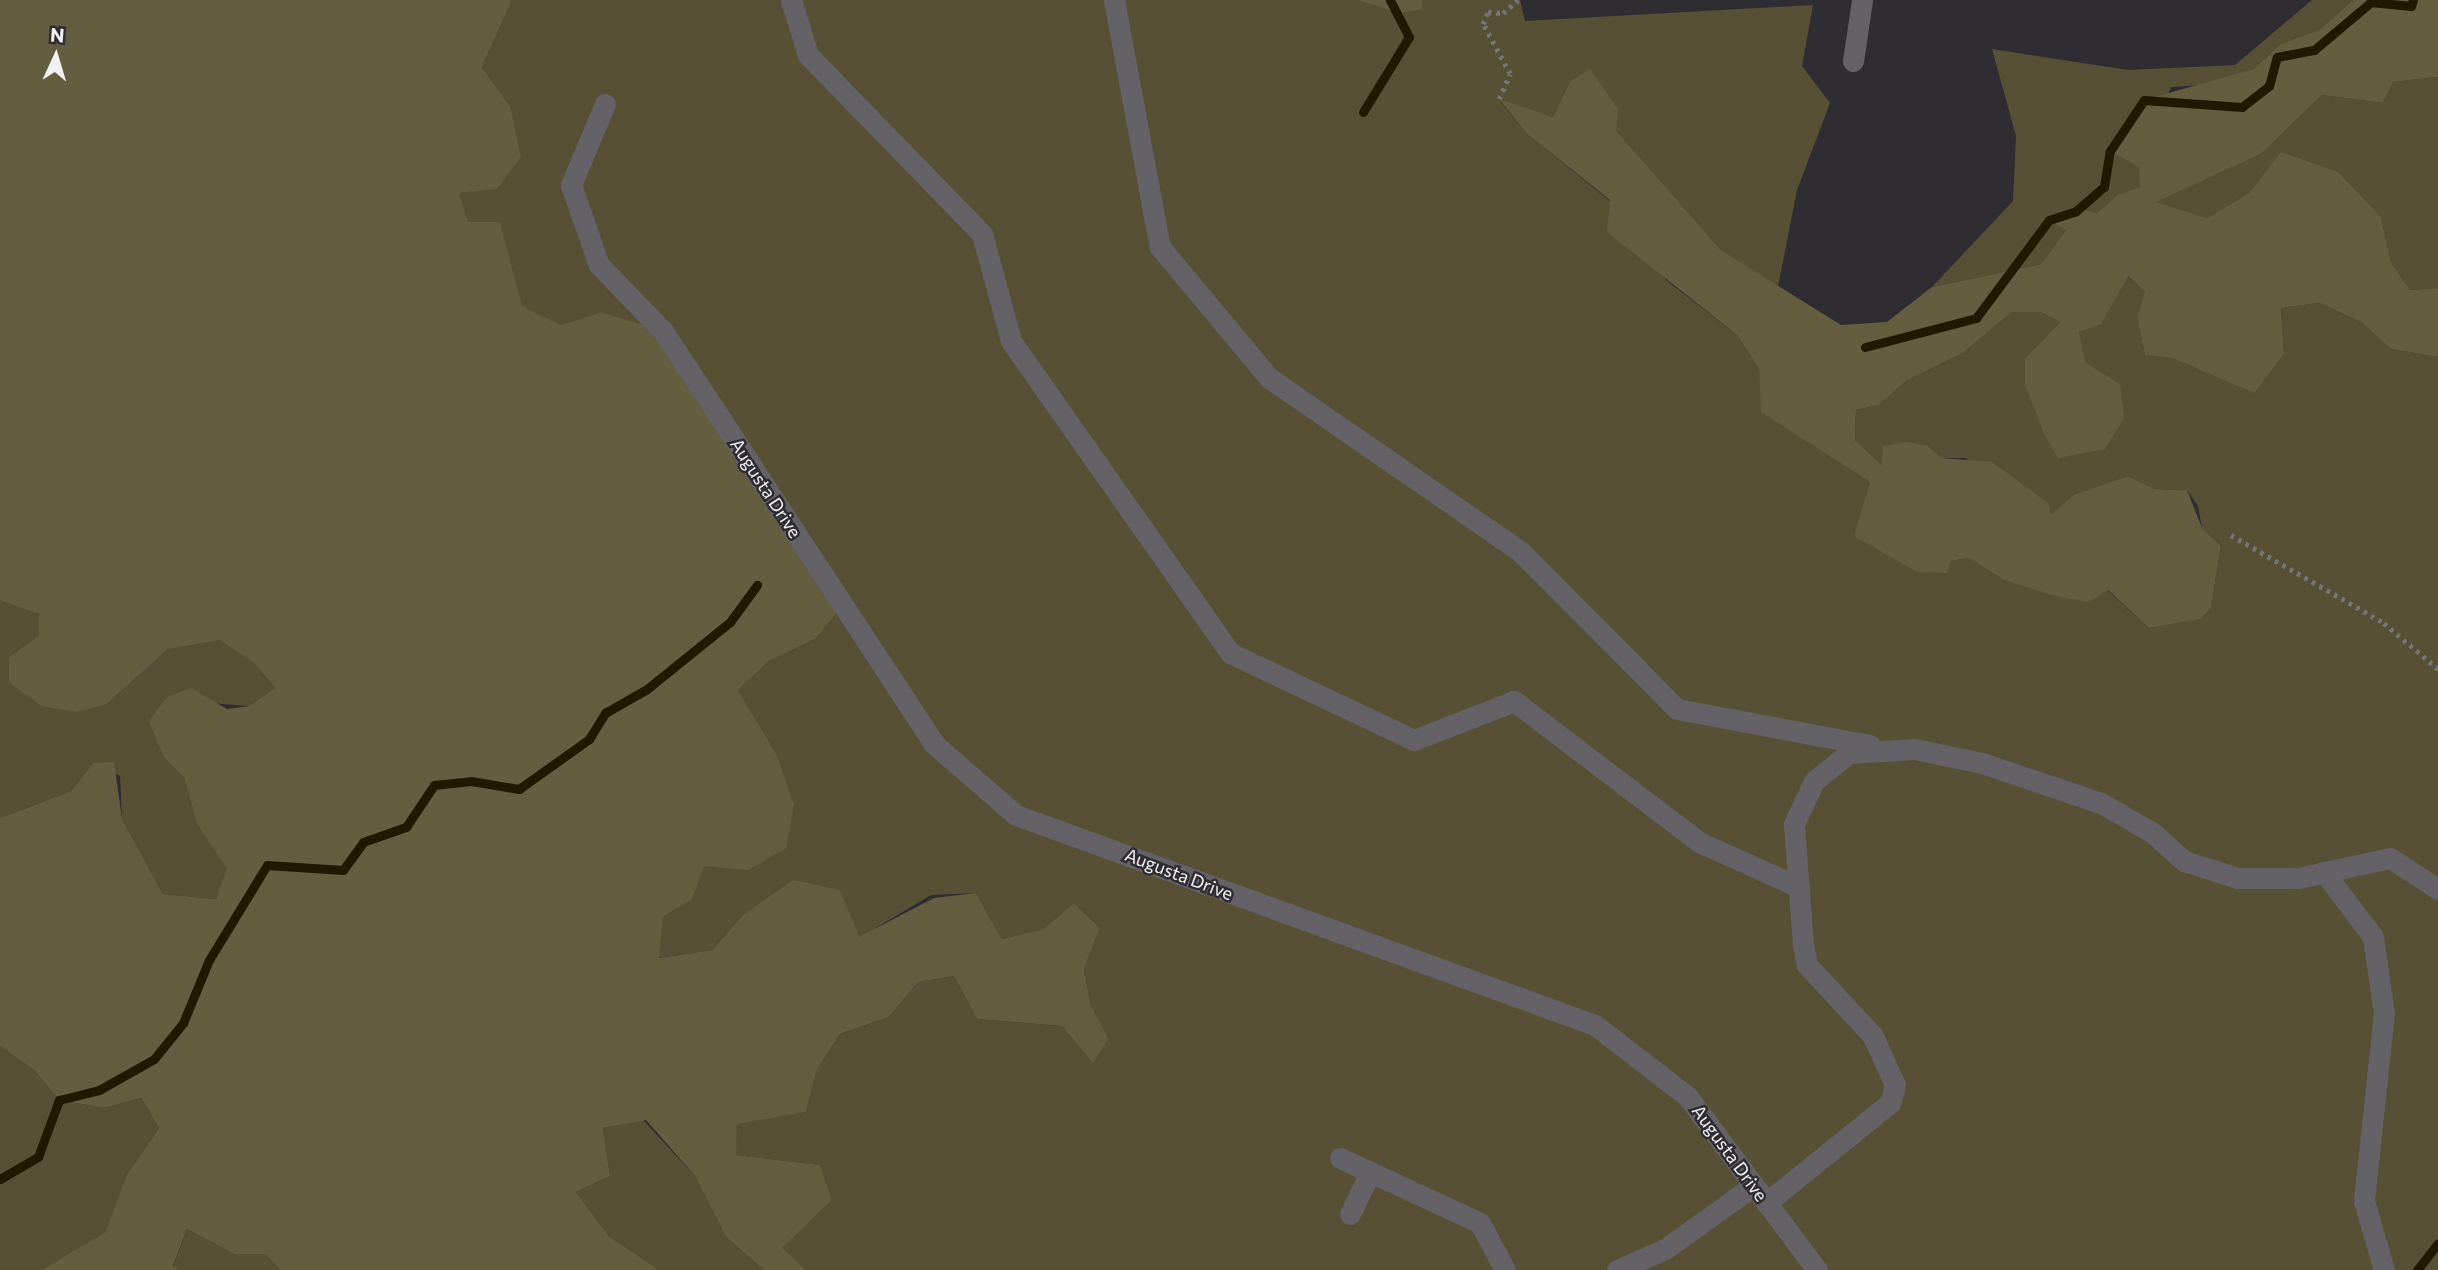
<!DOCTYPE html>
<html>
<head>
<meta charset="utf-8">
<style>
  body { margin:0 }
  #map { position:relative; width:2438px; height:1270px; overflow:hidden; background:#2f2d31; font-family:Commissioner,sans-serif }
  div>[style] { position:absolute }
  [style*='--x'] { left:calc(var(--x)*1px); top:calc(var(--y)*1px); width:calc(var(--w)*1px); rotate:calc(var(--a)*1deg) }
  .green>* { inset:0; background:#585035 }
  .forest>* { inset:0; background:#655d3f }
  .stream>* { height:9px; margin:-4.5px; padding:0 4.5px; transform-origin:4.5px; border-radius:4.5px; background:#201900 }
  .path>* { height:4.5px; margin-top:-2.25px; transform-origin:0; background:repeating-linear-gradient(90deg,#767578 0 3.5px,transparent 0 8.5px) }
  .minor>* { height:21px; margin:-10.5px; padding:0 10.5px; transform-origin:10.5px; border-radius:10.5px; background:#646266 }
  span { translate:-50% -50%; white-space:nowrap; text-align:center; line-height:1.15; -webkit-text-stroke:5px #2f2d31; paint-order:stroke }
  .street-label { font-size:18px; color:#f1f0f3 }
  .north { position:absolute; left:21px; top:21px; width:70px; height:70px; -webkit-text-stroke:5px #2f2d31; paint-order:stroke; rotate:4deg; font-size:19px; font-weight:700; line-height:28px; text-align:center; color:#f1f0f3 }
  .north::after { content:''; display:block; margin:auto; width:24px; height:32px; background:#f1f0f3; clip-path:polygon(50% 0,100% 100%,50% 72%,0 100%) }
</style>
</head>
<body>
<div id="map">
  <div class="green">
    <i style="clip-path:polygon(512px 0,1358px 0,1421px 9px,1422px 0,1520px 0,1525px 21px,1813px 5px,1802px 66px,1830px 103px,1797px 190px,1778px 287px,1721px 250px,1570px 81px,1553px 117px,1500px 101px,1527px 134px,1610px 201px,1667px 281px,1737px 335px,1759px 369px,1762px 412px,1870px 482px,1951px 561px,1968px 558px,2004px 580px,2053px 592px,2107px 590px,2149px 628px,2200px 619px,2211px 608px,2221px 546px,2202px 528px,2198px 506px,2187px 490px,2155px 489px,2128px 476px,2075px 494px,2051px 516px,1965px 458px,1942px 458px,1928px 446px,1882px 465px,1855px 440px,1856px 410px,1879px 405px,1907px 380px,1963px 353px,2012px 312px,2041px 312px,2060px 322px,2025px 358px,2120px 384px,2086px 364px,2079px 332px,2127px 276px,2146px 292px,2137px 319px,2145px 355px,2173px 357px,2253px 392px,2284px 354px,2281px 308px,2319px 303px,2361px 322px,2391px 349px,2438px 357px,2438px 1270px,806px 1270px,781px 1248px,832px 1200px,820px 1165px,735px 1155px,737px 1123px,806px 1112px,817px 1070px,840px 1034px,889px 1017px,918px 982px,954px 976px,977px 1019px,1062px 1026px,1093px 1062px,1107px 1039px,1091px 1005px,1084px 969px,1100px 928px,1074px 903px,1043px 929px,1002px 939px,976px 893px,931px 895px,859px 938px,743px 915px,712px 950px,658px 958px,663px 917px,692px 900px,704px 865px,749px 869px,776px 753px,738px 690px,769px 661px,815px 639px,601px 312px,561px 325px,521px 306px,500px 222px,468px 223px,458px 193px,497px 188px,510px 106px,482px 67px)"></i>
    <i style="clip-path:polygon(2312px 0,2353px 0,2319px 30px,2280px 44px,2254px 69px,2216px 84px,2171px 87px,2139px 167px,2141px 187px,2117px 195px,2097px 213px,2049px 219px,2066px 230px,2041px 264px,1932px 287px,2013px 201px,2016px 136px,1992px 49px,2128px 70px,2235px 65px)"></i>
    <i style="clip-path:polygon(2438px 77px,2438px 288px,2410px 290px,2391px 262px,2381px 217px,2282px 152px,2249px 193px,2207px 218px,2155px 202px,2261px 154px,2322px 95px,2383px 103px,2393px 82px)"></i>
    <i style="clip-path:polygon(10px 599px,39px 614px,39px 635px,9px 657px,9px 683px,41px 706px,107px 704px,168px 649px,191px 640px,219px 640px,254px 663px,275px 688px,249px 706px,210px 703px,164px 758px,184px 778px,197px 824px,228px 869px,216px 899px,163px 894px,122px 819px,120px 776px,93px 763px,71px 791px,0 818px,0 600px)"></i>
    <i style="clip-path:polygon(0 1046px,35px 1071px,59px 1100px,104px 1108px,141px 1098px,159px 1128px,127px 1174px,105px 1232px,41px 1270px,0 1270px)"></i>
    <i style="clip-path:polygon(643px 1120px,695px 1176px,726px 1237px,764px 1270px,659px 1270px,609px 1236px,576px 1192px,610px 1176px,603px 1128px)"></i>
    <i style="clip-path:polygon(187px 1229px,234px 1254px,265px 1254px,281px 1270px,179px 1270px,173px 1267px)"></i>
  </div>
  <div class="forest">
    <i style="clip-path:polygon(0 0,512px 0,482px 67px,510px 106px,521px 157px,497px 189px,459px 193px,468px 222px,500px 222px,522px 306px,561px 325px,601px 312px,663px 331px,843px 605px,815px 639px,769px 661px,738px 690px,776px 753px,794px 805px,786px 848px,749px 870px,704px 866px,692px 900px,663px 917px,659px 958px,712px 950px,743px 915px,793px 880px,840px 890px,859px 937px,934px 898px,976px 893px,1002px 939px,1043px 929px,1074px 903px,1100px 928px,1084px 969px,1091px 1005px,1108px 1039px,1093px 1063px,1062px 1026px,977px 1019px,954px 976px,918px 982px,889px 1017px,840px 1034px,817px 1070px,806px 1112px,737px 1124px,736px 1155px,820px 1165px,832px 1200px,782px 1248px,806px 1270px,764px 1270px,726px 1237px,695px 1176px,646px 1120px,603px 1128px,610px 1176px,576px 1192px,609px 1236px,659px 1270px,281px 1270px,265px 1254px,234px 1254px,187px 1229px,173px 1266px,179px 1270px,41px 1270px,105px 1232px,127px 1174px,159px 1128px,141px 1098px,104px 1108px,59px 1100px,35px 1071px,0 1046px,0 818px,71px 791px,93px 763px,114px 762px,122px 819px,163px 894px,216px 899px,227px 869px,197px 824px,184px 778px,164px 758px,149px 721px,167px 697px,191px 688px,227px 709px,249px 706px,275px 688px,254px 663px,219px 640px,168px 649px,107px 704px,76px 712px,41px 706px,9px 683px,9px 657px,39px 635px,39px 614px,0 600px)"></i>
    <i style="clip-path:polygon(1358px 0,1422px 0,1422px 9px,1399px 13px)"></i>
    <i style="clip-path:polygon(2353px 0,2438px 0,2438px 77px,2393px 82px,2383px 103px,2322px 95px,2261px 154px,2156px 202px,2207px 218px,2249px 193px,2281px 152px,2338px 172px,2381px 217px,2391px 262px,2410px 290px,2438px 288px,2438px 357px,2391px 349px,2361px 322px,2319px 303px,2281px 308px,2284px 354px,2254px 393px,2173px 358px,2145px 355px,2137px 319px,2145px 292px,2128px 276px,2101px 324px,2079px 332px,2086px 363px,2120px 384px,2124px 418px,2105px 449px,2058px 458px,2044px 433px,2025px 385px,2025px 358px,2060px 322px,2041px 312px,2012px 312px,1963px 353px,1907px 380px,1879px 405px,1856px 410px,1855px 440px,1882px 465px,1883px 446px,1907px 442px,1928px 446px,1942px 458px,1992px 462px,2048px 503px,2051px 515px,2075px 494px,2128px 476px,2155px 489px,2187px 490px,2202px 528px,2221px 546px,2211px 608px,2201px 619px,2149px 628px,2108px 590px,2089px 602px,2059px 597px,2004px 580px,1968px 558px,1951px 561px,1947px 573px,1917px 572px,1854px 536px,1870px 482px,1761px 412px,1759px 369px,1737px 335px,1607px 232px,1610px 200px,1527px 134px,1499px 99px,1553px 117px,1570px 81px,1590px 69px,1618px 109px,1616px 131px,1721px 250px,1841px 325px,1887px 322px,1932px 287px,2041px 264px,2066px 230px,2049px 220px,2079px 209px,2097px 213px,2117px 195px,2140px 187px,2139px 167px,2110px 151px,2144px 100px,2254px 69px,2280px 44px,2319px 30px)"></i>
  </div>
  <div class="stream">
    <i style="--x:1363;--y:112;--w:88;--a:-58.5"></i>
    <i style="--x:1409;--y:37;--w:42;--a:-117.2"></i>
    <i style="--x:1865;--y:347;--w:115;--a:-14.6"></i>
    <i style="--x:1976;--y:318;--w:122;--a:-53.3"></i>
    <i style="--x:2049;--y:220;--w:28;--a:-18"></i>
    <i style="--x:2076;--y:211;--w:37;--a:-41"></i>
    <i style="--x:2104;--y:187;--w:36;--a:-81"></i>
    <i style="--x:2110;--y:151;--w:61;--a:-56.3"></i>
    <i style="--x:2144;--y:100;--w:98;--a:4.1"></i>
    <i style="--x:2242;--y:107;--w:34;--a:-38"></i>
    <i style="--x:2269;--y:86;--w:30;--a:-75"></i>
    <i style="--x:2277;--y:57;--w:38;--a:-11"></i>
    <i style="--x:2314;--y:50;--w:75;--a:-40.1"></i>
    <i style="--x:2371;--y:2;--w:40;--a:5.7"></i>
    <i style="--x:2411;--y:6;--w:6;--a:-72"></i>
    <i style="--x:0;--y:1179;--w:44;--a:-30.1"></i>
    <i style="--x:38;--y:1157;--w:61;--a:-69.8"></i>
    <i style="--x:59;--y:1100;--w:41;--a:-14"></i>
    <i style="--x:99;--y:1090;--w:63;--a:-29.4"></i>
    <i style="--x:154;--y:1059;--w:46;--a:-51.1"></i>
    <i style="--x:183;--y:1023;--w:68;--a:-67.6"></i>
    <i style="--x:209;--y:960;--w:111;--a:-58.6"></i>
    <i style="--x:267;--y:865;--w:76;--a:3.8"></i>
    <i style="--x:343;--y:870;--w:34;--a:-54"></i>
    <i style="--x:363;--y:842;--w:46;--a:-19.2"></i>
    <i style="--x:406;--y:827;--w:50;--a:-56.3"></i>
    <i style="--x:434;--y:785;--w:37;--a:-6"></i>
    <i style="--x:471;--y:781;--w:49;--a:9.5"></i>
    <i style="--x:519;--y:789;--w:86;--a:-35.5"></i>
    <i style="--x:589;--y:739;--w:31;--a:-58"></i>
    <i style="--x:605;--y:713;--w:48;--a:-29.7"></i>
    <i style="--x:647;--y:689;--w:107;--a:-38.9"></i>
    <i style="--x:730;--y:622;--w:46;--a:-53.9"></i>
    <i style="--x:2417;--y:1270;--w:34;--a:-52"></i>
  </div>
  <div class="path">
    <i style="--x:1499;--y:99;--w:27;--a:-66"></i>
    <i style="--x:1510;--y:74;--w:57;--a:-118.4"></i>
    <i style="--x:1483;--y:24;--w:13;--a:-67"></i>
    <i style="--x:1488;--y:12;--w:15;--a:4"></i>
    <i style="--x:1503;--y:13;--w:20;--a:-41"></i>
    <i style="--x:2231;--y:535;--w:177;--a:29.9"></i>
    <i style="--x:2384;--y:623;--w:71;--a:40.4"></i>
  </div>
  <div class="minor">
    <i style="--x:791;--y:0;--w:58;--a:72.8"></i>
    <i style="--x:808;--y:55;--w:250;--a:45.8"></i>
    <i style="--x:982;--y:234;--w:111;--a:74.8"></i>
    <i style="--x:1011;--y:341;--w:381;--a:54.9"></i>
    <i style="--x:1230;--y:653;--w:204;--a:25.3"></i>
    <i style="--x:1414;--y:740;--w:107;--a:-21.3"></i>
    <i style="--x:1514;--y:701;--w:233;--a:37.3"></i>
    <i style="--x:1699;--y:842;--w:110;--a:24.2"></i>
    <i style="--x:1114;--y:0;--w:251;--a:79.5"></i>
    <i style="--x:1160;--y:247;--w:170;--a:50.2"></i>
    <i style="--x:1269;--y:378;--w:306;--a:34.6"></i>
    <i style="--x:1521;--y:552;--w:221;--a:45.2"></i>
    <i style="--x:1677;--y:709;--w:196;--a:10.6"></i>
    <i style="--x:1853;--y:61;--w:62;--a:-81.6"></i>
    <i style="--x:605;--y:104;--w:88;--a:112.8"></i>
    <i style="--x:571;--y:185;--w:85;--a:70.7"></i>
    <i style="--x:599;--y:265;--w:92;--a:45.9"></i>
    <i style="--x:663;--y:331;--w:494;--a:56.7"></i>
    <i style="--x:934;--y:744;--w:108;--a:40.9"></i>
    <i style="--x:1016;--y:815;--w:616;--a:19.94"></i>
    <i style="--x:1595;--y:1025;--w:118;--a:37.7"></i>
    <i style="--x:1688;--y:1097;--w:216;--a:53.3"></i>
    <i style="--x:2324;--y:872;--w:81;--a:53"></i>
    <i style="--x:2373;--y:937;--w:77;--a:81.8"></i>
    <i style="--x:2384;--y:1013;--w:189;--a:96.1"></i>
    <i style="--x:2364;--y:1201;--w:72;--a:73.8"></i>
    <i style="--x:1340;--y:1158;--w:154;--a:24.9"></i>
    <i style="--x:1480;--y:1223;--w:53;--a:62"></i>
    <i style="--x:1766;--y:1203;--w:159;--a:-38.9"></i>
    <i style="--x:1890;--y:1103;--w:19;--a:-74"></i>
    <i style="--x:1895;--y:1085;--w:54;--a:-114.2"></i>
    <i style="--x:1873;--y:1036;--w:97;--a:-132.9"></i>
    <i style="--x:1807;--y:965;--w:20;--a:-101"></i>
    <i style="--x:1803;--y:945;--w:121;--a:-94.3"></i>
    <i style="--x:1794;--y:824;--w:47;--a:-65.1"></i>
    <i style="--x:1814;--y:781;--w:45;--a:-38.7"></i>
    <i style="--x:1849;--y:753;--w:66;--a:-3.5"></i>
    <i style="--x:1915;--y:749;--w:68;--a:11.8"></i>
    <i style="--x:1982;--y:763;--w:126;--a:18.6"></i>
    <i style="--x:2101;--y:803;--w:60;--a:30"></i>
    <i style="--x:2153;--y:833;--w:42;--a:42.1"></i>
    <i style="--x:2184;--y:861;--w:57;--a:17.5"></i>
    <i style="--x:2238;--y:878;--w:60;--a:0"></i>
    <i style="--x:2298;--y:878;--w:94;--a:-12.3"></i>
    <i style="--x:2390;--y:858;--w:57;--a:32.9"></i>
    <i style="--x:1350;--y:1214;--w:47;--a:-64.5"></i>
    <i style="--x:1617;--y:1270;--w:52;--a:-23.6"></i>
    <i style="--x:1665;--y:1249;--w:108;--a:-35.6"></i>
  </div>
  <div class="street-label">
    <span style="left:766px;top:488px;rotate:57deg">Augusta Drive</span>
    <span style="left:1179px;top:874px;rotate:21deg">Augusta Drive</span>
    <span style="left:1730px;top:1153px;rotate:54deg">Augusta Drive</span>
  </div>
  <div class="north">N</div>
</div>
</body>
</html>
